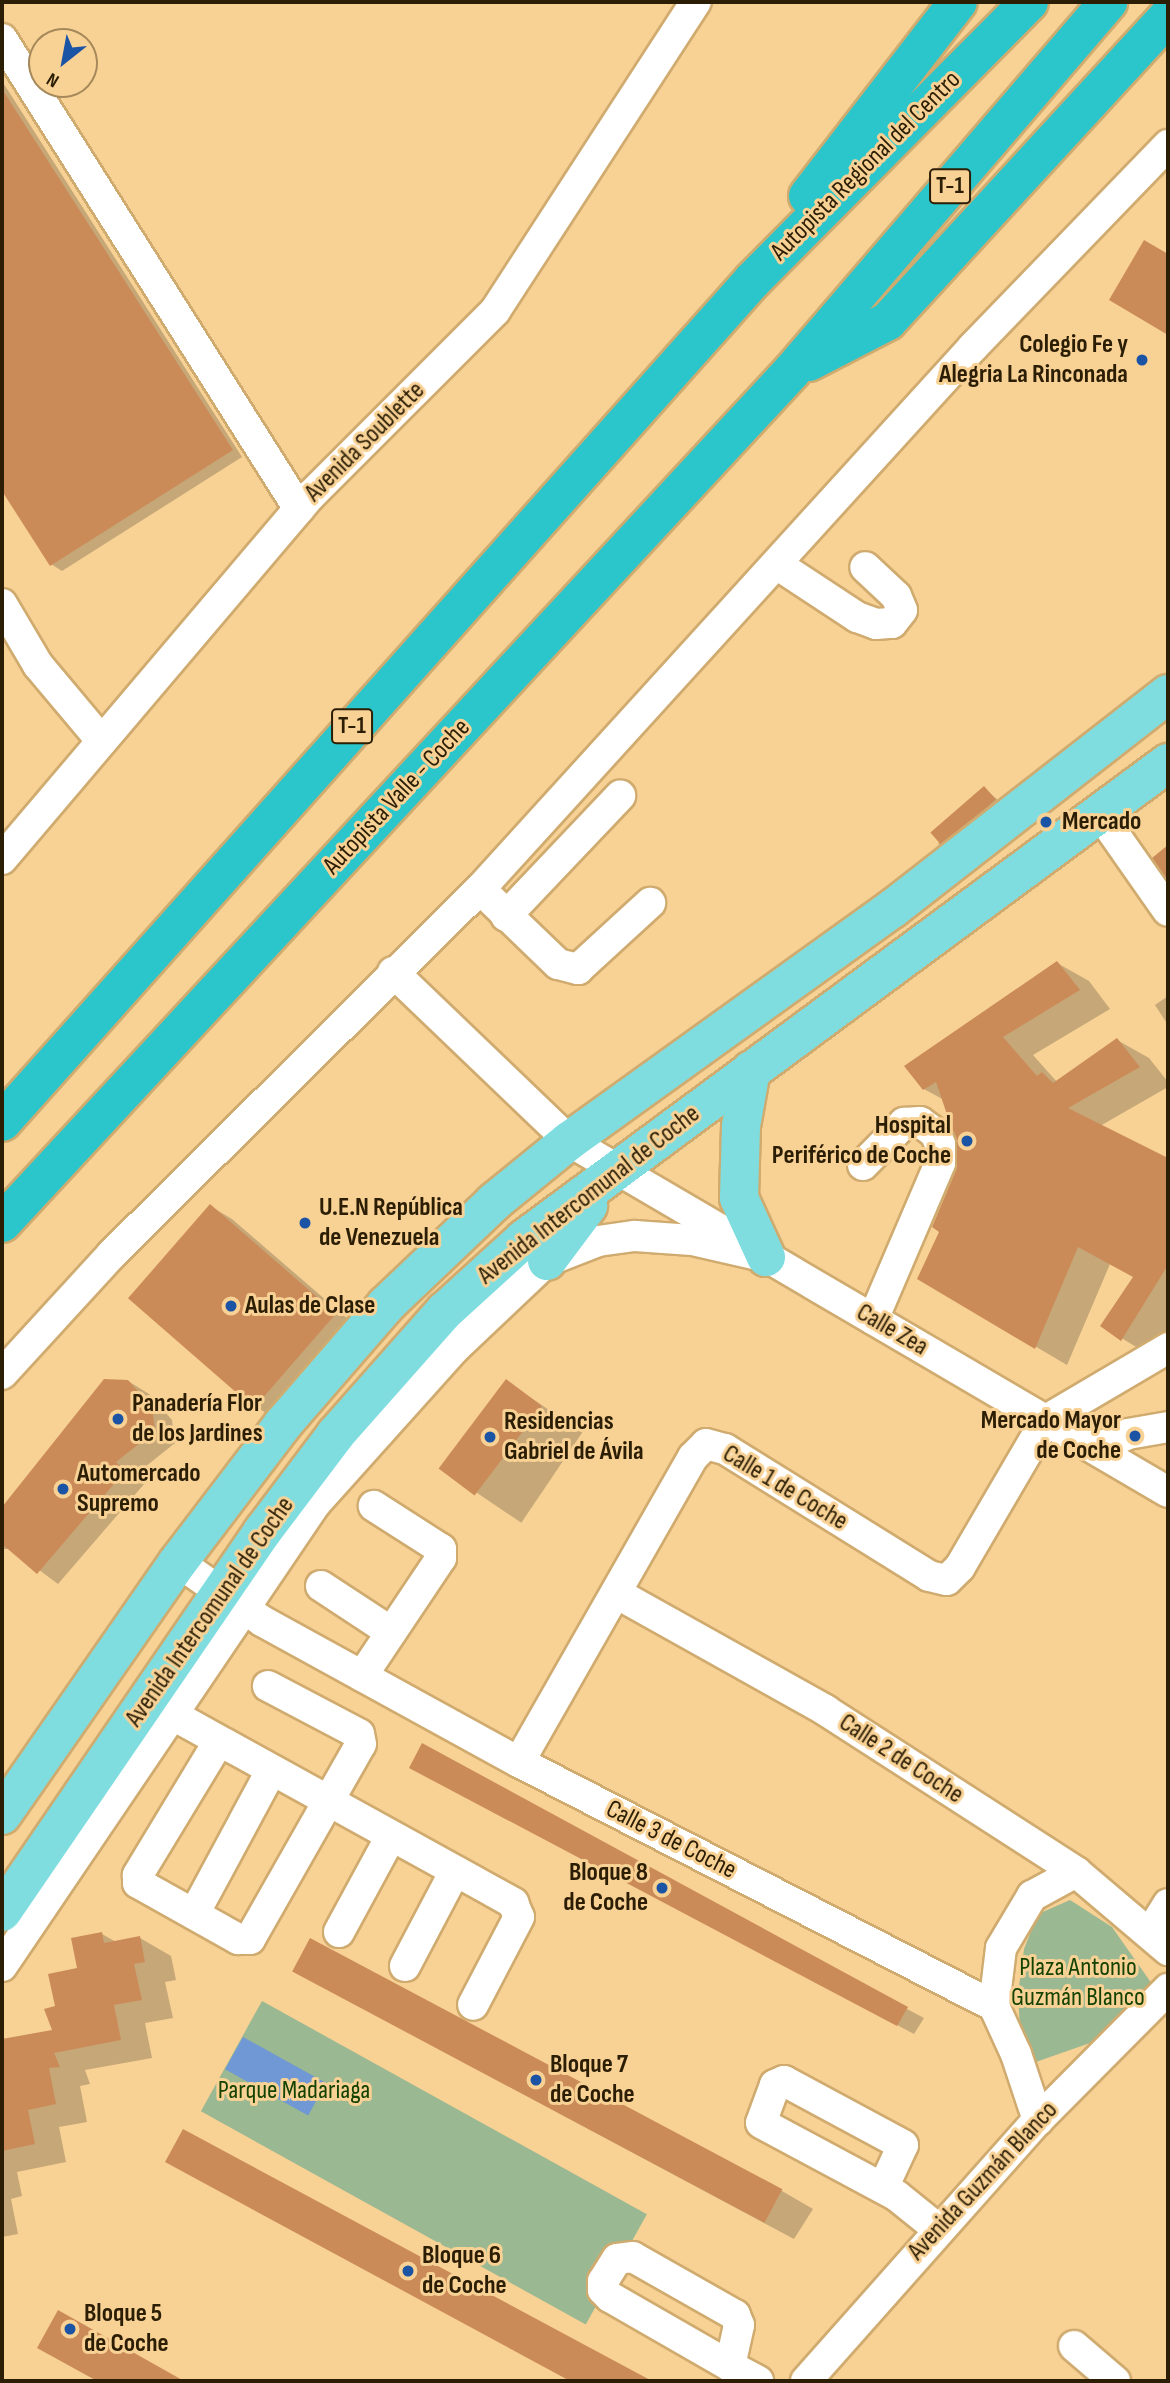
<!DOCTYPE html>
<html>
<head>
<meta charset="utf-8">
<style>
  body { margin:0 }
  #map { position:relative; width:1170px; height:2383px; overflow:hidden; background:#f8d195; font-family:"Sofia Sans Condensed",sans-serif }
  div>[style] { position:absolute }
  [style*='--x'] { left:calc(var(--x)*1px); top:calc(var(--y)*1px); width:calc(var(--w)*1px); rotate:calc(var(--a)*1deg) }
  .green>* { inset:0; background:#9ab892; transform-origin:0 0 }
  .water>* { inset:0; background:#6f98d5; transform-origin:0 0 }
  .shadow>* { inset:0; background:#0003; transform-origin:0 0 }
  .building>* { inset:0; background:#cb8b59; transform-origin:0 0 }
  .roads { filter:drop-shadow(2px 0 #d0ab6f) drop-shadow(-2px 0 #d0ab6f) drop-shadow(0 2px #d0ab6f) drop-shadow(0 -2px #d0ab6f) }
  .minor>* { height:30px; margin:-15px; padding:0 15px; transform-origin:15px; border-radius:15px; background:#fff }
  .major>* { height:38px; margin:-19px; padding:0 19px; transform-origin:19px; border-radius:19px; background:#7fdde0 }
  .highway>* { height:38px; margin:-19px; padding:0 19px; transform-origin:19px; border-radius:19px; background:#2ac6cb }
  .dots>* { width:19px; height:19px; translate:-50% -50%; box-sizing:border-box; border:4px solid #f8d195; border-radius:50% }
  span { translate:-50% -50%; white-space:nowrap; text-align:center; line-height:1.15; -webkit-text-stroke:6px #f8d195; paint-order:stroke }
  .shield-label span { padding:2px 5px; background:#f8d195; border:2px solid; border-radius:5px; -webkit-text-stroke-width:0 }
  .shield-label { font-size:24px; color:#2c1e05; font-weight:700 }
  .street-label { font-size:26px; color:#2c1e05 }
  .poi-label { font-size:26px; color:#2c1e05; font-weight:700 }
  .right { translate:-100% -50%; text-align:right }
  .left { translate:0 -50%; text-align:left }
  .park-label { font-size:26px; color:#144200 }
  .frame { position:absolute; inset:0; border:4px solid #2c1e05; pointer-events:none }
  .north { position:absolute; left:28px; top:28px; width:70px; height:70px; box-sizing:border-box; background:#f8d195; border:2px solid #a6895b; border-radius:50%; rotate:211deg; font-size:19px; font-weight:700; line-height:28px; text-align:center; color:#2c1e05 }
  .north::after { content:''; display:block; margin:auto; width:24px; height:32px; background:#1b53a5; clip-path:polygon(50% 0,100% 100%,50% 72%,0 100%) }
</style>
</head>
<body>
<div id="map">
  <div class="green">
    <i style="clip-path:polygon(1070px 1900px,1112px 1927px,1152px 1984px,1110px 2036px,1033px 2063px,1021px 2048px,1018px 1994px,1024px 1949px,1038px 1914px)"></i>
    <i style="left:262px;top:2001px;width:440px;height:126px;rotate:29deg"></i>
  </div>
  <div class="water">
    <i style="left:243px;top:2037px;width:95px;height:37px;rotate:29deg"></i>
  </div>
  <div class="shadow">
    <i style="clip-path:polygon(2px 81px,242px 457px,62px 571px,51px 564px,2px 488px)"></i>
    <i style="clip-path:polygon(984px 788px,1006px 807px,948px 850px,938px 844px)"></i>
    <i style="clip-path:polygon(1057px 963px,1089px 981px,1110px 1009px,1033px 1055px,1057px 1082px,1117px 1040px,1149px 1058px,1168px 1082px,1168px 1087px,1100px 1126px,1168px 1159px,1168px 1334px,1154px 1358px,1102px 1326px,1135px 1277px,1110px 1264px,1067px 1365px,919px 1278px,941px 1231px,958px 1170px,959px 1143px,944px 1100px,924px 1089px)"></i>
    <i style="clip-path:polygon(1168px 996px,1168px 1025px,1155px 1005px)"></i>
    <i style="clip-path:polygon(210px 1206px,232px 1219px,357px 1327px,273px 1417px,251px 1404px)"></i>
    <i style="clip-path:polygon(105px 1381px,128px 1381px,149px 1394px,172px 1420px,175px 1443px,135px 1475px,145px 1483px,58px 1584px,11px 1549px,2px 1549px,2px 1509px)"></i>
    <i style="left:506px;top:1381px;width:92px;height:109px;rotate:34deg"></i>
    <i style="clip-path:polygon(423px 1745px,907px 2009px,924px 2018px,914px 2034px,428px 1777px)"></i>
    <i style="clip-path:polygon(102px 1934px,116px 1942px,140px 1938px,171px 1956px,176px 1980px,165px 1982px,173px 2018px,145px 2023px,152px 2058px,85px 2070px,90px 2084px,80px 2086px,87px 2122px,59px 2127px,66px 2162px,17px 2172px,22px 2196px,11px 2199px,18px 2234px,2px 2237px,2px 2041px,54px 2031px,57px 2008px)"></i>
    <i style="clip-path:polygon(311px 1940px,782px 2191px,813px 2209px,794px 2239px,323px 1987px)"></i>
  </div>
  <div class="building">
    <i style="clip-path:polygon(2px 89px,233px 450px,50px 566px,2px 491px)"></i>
    <i style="clip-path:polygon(1144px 240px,1168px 254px,1168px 335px,1109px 300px)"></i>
    <i style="left:984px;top:786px;width:18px;height:71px;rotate:49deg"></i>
    <i style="clip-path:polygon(1168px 845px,1168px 881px,1152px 858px)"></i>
    <i style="clip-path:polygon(1057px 961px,1080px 990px,1003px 1037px,1037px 1076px,1042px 1072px,1053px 1083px,1117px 1038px,1140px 1067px,1068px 1108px,1168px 1158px,1168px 1265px,1121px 1341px,1100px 1326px,1133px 1277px,1078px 1247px,1035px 1349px,917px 1279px,939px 1232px,932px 1227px,956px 1170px,957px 1144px,936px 1082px,923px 1090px,904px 1066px)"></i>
    <i style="left:210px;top:1204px;width:167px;height:125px;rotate:41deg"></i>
    <i style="clip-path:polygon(104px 1379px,128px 1380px,152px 1407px,155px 1431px,116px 1462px,125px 1471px,37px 1574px,2px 1544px,2px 1507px)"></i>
    <i style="left:506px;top:1379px;width:45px;height:112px;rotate:37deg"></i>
    <i style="clip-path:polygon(422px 1743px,908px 2007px,897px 2026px,409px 1768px)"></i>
    <i style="clip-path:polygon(102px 1932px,104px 1943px,140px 1936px,145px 1962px,134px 1964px,142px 2000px,114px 2005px,121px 2040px,54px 2053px,60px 2067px,49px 2068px,56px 2104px,28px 2110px,35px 2144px,2px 2151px,2px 2039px,52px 2030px,44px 2009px,55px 2006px,48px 1974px,77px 1968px,71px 1938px)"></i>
    <i style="left:310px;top:1938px;width:535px;height:38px;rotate:28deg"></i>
    <i style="clip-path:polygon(183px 2129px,652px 2381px,570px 2381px,165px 2162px)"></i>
    <i style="clip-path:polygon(58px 2310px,184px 2381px,97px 2381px,37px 2348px)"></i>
  </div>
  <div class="roads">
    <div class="minor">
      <i style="--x:2;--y:39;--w:556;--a:57.71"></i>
      <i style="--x:778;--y:565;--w:95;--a:33.4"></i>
      <i style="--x:857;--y:617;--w:20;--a:20"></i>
      <i style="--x:876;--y:624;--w:16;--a:-4"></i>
      <i style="--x:892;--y:623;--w:16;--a:-52"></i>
      <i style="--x:902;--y:610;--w:15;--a:-113"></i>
      <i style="--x:896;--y:596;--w:42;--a:-136.9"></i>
      <i style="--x:2;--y:604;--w:71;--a:59.5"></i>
      <i style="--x:38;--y:665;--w:98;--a:50"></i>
      <i style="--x:1100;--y:814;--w:118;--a:55"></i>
      <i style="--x:2;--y:859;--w:477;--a:-49.7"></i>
      <i style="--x:311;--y:495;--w:260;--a:-45"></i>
      <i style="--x:495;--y:311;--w:369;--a:-57"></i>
      <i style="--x:480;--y:889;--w:108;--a:43.9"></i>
      <i style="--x:558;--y:964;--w:21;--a:14"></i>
      <i style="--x:578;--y:969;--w:98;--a:-42.5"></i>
      <i style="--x:506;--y:916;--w:166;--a:-46.5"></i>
      <i style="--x:393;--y:972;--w:244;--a:43.8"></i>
      <i style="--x:569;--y:1141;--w:694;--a:30.37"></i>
      <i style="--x:863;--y:1165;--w:59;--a:-45.7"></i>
      <i style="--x:904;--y:1123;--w:16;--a:-4"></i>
      <i style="--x:920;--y:1122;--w:19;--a:36"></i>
      <i style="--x:935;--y:1133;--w:12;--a:66"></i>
      <i style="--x:940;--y:1144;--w:19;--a:90"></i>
      <i style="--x:940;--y:1163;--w:170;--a:113.2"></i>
      <i style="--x:2;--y:1374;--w:163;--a:-47.5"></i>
      <i style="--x:112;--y:1254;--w:518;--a:-44.77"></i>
      <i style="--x:480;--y:889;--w:733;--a:-47.71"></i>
      <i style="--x:973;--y:347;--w:281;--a:-46"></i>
      <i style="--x:1096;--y:1449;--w:35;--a:-25"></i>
      <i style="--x:1128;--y:1434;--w:41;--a:-9.9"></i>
      <i style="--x:178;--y:1562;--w:103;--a:35.1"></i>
      <i style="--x:262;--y:1621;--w:293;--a:28.8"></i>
      <i style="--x:519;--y:1762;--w:534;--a:27.19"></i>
      <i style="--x:994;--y:2006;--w:53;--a:65.4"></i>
      <i style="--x:1016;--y:2054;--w:70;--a:71.6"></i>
      <i style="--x:321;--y:1586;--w:84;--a:33.3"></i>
      <i style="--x:616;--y:1593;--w:240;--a:29.2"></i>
      <i style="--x:825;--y:1710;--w:299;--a:32.8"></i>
      <i style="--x:1076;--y:1872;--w:121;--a:40.3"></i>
      <i style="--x:362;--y:1676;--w:142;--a:-56.2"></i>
      <i style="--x:441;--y:1558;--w:9;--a:-90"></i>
      <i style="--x:441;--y:1549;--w:80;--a:-147.3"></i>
      <i style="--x:173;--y:1715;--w:389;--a:28.9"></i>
      <i style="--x:513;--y:1903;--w:15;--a:67"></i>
      <i style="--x:519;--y:1917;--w:99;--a:117.6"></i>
      <i style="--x:219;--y:1741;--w:157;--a:121.2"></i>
      <i style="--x:138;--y:1875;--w:8;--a:90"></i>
      <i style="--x:138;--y:1883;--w:115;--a:29.2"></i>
      <i style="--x:238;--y:1939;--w:12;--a:0"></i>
      <i style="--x:250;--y:1939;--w:224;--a:-60.4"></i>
      <i style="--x:361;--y:1744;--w:10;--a:-101"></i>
      <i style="--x:359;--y:1734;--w:103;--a:-152.2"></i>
      <i style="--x:519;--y:1762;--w:351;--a:-60.3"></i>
      <i style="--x:693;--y:1457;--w:18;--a:-45"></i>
      <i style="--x:706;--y:1444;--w:20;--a:15"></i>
      <i style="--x:725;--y:1449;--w:240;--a:31.9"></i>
      <i style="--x:929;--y:1576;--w:18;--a:13"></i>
      <i style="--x:947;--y:1580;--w:18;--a:-45"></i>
      <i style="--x:960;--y:1567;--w:170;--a:-59.7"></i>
      <i style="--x:1046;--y:1420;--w:142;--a:-30.5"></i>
      <i style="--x:194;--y:1914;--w:162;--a:-61.7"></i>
      <i style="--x:339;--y:1932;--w:107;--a:-61.5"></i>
      <i style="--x:1150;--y:1933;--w:34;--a:-58"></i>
      <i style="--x:2;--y:1966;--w:558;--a:-55.88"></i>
      <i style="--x:315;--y:1504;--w:211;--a:-48.1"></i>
      <i style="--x:456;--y:1347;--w:125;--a:-43.4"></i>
      <i style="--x:547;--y:1261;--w:55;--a:-21.4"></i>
      <i style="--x:598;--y:1241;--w:37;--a:-8"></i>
      <i style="--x:635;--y:1236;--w:57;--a:4"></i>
      <i style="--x:692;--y:1240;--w:76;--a:12.9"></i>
      <i style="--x:405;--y:1966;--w:107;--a:-62.2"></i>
      <i style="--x:994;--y:2006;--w:58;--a:-83.1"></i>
      <i style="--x:1001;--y:1948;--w:61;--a:-59.2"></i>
      <i style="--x:1032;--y:1896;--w:50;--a:-28.6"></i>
      <i style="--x:883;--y:2188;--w:47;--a:-65.1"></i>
      <i style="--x:903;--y:2145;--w:135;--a:-151.7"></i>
      <i style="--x:784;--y:2081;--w:10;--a:156"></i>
      <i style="--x:775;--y:2085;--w:40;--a:110.2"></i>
      <i style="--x:761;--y:2123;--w:154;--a:28.2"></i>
      <i style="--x:897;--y:2196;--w:53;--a:38.8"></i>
      <i style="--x:1074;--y:2346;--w:54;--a:40.5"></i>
      <i style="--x:730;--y:2366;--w:42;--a:-77.6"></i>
      <i style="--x:739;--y:2325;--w:11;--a:-112"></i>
      <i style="--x:735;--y:2315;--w:117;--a:-150.4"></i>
      <i style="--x:633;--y:2257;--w:16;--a:173"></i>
      <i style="--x:617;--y:2259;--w:26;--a:122"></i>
      <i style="--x:603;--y:2281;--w:9;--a:90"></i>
      <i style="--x:603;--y:2290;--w:10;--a:45"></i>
      <i style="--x:610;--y:2297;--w:138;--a:29.9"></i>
      <i style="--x:730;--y:2366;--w:32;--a:28"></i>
      <i style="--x:806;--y:2381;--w:349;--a:-48.4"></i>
      <i style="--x:1038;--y:2120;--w:185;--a:-45.2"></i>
    </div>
    <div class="major">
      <i style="--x:751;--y:1070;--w:57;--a:100.1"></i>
      <i style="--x:741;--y:1126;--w:72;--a:91.6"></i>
      <i style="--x:739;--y:1198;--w:65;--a:65.4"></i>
      <i style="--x:547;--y:1261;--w:69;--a:-53.3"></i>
      <i style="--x:2;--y:1815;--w:308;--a:-55.2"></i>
      <i style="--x:178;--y:1562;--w:173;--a:-52.7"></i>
      <i style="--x:283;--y:1424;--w:157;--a:-49.1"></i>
      <i style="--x:386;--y:1305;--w:149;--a:-43.6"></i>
      <i style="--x:494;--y:1202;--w:97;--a:-39.1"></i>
      <i style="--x:569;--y:1141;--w:398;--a:-35.7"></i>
      <i style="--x:892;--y:909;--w:350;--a:-37.9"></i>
      <i style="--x:2;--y:1912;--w:462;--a:-55.6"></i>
      <i style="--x:263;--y:1531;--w:121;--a:-53"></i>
      <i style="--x:336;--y:1434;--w:164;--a:-48.5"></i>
      <i style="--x:445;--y:1311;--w:107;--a:-42.3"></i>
      <i style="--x:524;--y:1239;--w:801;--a:-36.47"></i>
    </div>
    <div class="highway">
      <i style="--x:808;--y:196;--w:245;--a:-52.3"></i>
      <i style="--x:809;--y:362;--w:89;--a:-27.4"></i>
      <i style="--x:888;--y:321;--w:414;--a:-47.4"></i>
      <i style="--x:2;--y:1122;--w:1127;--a:-48.27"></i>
      <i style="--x:752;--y:281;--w:393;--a:-45.2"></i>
      <i style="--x:2;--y:1223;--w:1162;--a:-47.16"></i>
      <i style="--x:792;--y:371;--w:486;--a:-49.4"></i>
    </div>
  </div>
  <div class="dots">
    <i style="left:1142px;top:360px;background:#1b53a5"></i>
    <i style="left:1046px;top:822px;background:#1b53a5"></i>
    <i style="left:967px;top:1141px;background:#1b53a5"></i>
    <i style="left:305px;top:1223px;background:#1b53a5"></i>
    <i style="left:231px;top:1306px;background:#1b53a5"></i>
    <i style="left:118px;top:1419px;background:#1b53a5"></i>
    <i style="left:1135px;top:1436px;background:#1b53a5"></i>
    <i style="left:490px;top:1437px;background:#1b53a5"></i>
    <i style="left:63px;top:1489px;background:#1b53a5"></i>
    <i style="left:662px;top:1888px;background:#1b53a5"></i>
    <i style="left:536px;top:2080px;background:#1b53a5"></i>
    <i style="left:408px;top:2271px;background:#1b53a5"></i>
    <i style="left:70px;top:2329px;background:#1b53a5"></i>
  </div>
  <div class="shield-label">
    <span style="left:950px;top:186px">T-1</span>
    <span style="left:352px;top:726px">T-1</span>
  </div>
  <div class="street-label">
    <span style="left:866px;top:166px;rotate:-45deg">Autopista Regional del Centro</span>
    <span style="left:365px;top:442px;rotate:-45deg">Avenida Soublette</span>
    <span style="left:397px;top:797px;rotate:-47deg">Autopista Valle - Coche</span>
    <span style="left:589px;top:1195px;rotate:-38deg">Avenida Intercomunal de Coche</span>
    <span style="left:892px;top:1330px;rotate:30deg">Calle Zea</span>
    <span style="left:785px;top:1488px;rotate:31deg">Calle 1 de Coche</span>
    <span style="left:210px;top:1612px;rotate:-55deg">Avenida Intercomunal de Coche</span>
    <span style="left:901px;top:1759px;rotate:33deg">Calle 2 de Coche</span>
    <span style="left:671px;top:1840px;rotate:27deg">Calle 3 de Coche</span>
    <span style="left:983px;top:2181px;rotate:-47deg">Avenida Guzmán Blanco</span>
  </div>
  <div class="poi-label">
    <span class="right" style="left:1128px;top:360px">Colegio Fe y<br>Alegria La Rinconada</span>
    <span class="left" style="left:1062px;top:822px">Mercado</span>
    <span class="right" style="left:951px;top:1141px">Hospital<br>Periférico de Coche</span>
    <span class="left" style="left:319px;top:1223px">U.E.N República<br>de Venezuela</span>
    <span class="left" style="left:245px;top:1306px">Aulas de Clase</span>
    <span class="left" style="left:132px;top:1419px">Panadería Flor<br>de los Jardines</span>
    <span class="right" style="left:1121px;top:1436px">Mercado Mayor<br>de Coche</span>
    <span class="left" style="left:504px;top:1437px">Residencias<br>Gabriel de Ávila</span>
    <span class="left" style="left:77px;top:1489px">Automercado<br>Supremo</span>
    <span class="right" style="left:648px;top:1888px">Bloque 8<br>de Coche</span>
    <span class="left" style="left:550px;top:2080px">Bloque 7<br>de Coche</span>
    <span class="left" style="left:422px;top:2271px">Bloque 6<br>de Coche</span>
    <span class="left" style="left:84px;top:2329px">Bloque 5<br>de Coche</span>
  </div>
  <div class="park-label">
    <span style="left:1078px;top:1983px">Plaza Antonio<br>Guzmán Blanco</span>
    <span style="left:294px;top:2091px">Parque Madariaga</span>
  </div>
  <div class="frame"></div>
  <div class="north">N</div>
</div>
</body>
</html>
